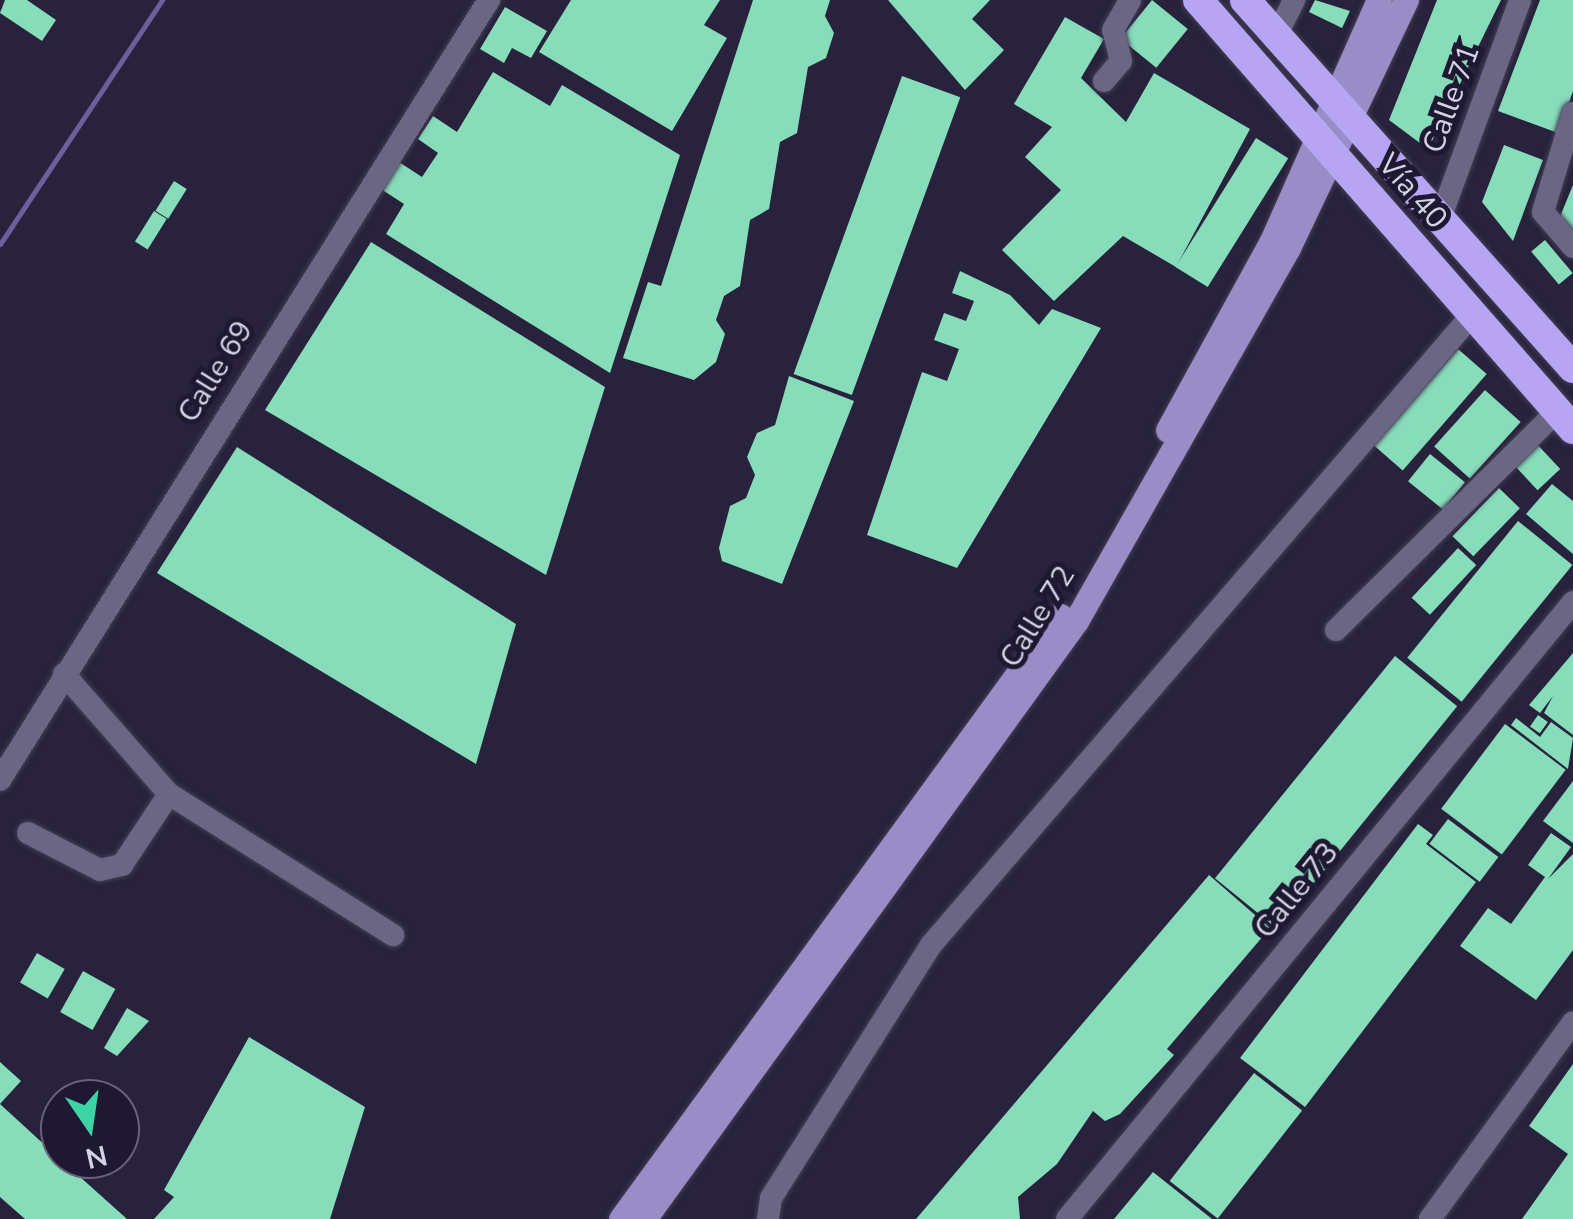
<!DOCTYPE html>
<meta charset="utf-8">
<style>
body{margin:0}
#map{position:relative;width:1573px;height:1219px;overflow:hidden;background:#28223c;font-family:"Nunito Sans",sans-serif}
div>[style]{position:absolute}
.stream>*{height:5px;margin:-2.5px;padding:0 2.5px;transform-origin:2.5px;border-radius:2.5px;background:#6d5e9c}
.building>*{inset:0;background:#87dcba;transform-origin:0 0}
.roads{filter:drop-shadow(0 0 2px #443e55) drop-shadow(0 0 2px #443e55)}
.minor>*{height:22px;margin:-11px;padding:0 11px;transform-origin:11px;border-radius:11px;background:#6c6685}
.major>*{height:25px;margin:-12.5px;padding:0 12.5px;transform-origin:12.5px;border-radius:12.5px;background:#998cc7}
.highway>*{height:30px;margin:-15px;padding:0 15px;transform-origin:15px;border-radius:15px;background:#b7a5f3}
span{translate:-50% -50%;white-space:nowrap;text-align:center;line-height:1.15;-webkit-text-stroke:10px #1f1832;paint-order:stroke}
.street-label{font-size:30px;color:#d5d2e4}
.north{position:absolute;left:40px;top:1079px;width:100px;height:100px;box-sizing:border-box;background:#1f1832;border:2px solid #686279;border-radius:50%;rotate:167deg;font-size:28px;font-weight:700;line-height:40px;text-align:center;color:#d5d2e4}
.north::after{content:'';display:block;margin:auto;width:35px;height:45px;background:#3cd4a4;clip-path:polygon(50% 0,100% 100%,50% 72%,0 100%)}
</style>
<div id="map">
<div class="stream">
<i style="left:0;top:244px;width:293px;rotate:-56.4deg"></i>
</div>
<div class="building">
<i style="clip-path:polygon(5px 0,27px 0,56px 20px,42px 41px,0 13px)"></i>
<i style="clip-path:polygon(571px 0,720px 0,704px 25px,727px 38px,672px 131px,539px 52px)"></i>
<i style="clip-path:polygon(753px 0,830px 0,825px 16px,834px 33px,826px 58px,808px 67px,797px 133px,780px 142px,769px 209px,750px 220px,740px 286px,724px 296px,716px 320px,725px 334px,716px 362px,694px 380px,623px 358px,648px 282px,661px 286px)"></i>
<i style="clip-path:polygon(888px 0,990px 0,972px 19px,1004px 50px,965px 90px)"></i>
<i style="left:1152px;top:0;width:46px;height:50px;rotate:39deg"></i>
<i style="clip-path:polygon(1315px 0,1350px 11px,1342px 28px,1309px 12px)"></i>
<i style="clip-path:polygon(1437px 0,1501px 0,1428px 149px,1389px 120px)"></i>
<i style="clip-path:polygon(1540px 0,1573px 0,1573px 91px,1558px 133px,1498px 111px)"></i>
<i style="clip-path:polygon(505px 7px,547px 31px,531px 58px,512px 48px,504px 63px,480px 49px)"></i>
<i style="clip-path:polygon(1065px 17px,1104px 39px,1081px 78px,1126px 122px,1154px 73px,1250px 129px,1176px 267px,1123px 236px,1054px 301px,1002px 250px,1061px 190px,1025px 157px,1052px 127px,1014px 104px)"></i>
<i style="clip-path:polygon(493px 72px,550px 106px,562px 85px,680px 155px,610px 373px,386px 234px,404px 204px,381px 189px,399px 162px,422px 177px,438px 153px,418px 139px,433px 116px,457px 132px)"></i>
<i style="left:902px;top:76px;width:62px;height:317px;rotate:20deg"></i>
<i style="left:1256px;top:138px;width:38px;height:152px;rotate:32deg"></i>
<i style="clip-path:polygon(1504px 145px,1543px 160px,1513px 241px,1482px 202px)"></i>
<i style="left:174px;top:181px;width:15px;height:35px;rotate:32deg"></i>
<i style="clip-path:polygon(1573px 185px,1573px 231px,1557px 224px)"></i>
<i style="left:154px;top:211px;width:15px;height:36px;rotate:32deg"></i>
<i style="left:1545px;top:240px;width:43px;height:18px;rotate:50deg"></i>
<i style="clip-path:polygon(371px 242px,605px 387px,546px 575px,265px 410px)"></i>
<i style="clip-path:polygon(960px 271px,1010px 295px,1039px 325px,1052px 309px,1101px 328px,957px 568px,867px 535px,922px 372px,947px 381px,959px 349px,934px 340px,944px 313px,966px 321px,974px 301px,952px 293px)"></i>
<i style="left:1458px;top:349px;width:38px;height:128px;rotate:41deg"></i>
<i style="clip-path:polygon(789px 376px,854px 401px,782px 584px,722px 561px,719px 548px,730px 506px,746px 498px,755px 475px,747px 457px,757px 433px,775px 425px)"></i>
<i style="left:1485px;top:390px;width:48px;height:76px;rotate:42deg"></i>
<i style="left:1535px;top:442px;width:37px;height:31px;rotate:47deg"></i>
<i style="clip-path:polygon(237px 447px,516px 624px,476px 764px,157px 573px)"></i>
<i style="left:1430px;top:454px;width:45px;height:35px;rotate:39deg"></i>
<i style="clip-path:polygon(1552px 484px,1573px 501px,1573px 554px,1526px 514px)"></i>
<i style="left:1499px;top:488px;width:29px;height:67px;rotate:44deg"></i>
<i style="left:1518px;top:521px;width:70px;height:176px;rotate:39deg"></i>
<i style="left:1458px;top:548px;width:25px;height:68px;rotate:43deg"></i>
<i style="clip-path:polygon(1573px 653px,1573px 735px,1544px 713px,1553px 696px,1540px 713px,1529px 705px)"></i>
<i style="left:1395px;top:656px;width:80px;height:286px;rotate:39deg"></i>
<i style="left:1538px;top:715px;width:12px;height:14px;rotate:35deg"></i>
<i style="clip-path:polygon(1516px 718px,1540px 737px,1551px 722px,1573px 738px,1568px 769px,1511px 725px)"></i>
<i style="left:1505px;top:724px;width:76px;height:106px;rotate:37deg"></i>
<i style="clip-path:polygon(1573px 781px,1573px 843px,1543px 821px)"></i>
<i style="left:1448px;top:819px;width:63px;height:31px;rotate:37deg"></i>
<i style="clip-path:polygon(1418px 824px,1433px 835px,1426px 844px,1476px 882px,1305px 1107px,1240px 1058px)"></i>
<i style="clip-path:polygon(1551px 833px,1571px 847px,1548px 879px,1573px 854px,1573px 950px,1536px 1000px,1460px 946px,1488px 908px,1511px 924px,1545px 877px,1528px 865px)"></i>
<i style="clip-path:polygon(1209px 875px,1270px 928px,1167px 1049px,1174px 1055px,1120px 1114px,1105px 1121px,1093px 1111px,1057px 1164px,1018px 1197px,1020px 1219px,916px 1219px)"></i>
<i style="left:37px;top:953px;width:32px;height:34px;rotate:30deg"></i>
<i style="left:83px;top:971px;width:37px;height:47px;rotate:29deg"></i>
<i style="clip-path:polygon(127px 1008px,149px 1021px,117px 1056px,104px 1048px)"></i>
<i style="clip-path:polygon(249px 1037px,365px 1107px,330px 1219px,154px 1219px,174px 1197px,164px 1190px)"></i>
<i style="clip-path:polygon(0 1062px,21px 1081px,0 1104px,60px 1159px,94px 1159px,79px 1176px,127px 1219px,25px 1219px,0 1197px)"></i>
<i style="clip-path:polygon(1573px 1064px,1573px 1219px,1522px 1219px,1568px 1154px,1529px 1126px)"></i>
<i style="left:1254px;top:1073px;width:61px;height:137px;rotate:38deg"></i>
<i style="clip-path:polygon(1153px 1172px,1212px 1219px,1114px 1219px)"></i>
</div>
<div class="roads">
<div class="minor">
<i style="left:1277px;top:34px;width:38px;rotate:-63deg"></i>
<i style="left:1104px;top:81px;width:26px;rotate:-50deg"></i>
<i style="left:1121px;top:61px;width:32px;rotate:-104deg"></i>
<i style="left:1113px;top:30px;width:34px;rotate:-60deg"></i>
<i style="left:1573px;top:113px;width:103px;rotate:106.9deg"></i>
<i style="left:1543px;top:212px;width:46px;rotate:49.4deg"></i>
<i style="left:1440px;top:219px;width:233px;rotate:-69.9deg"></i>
<i style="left:1336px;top:630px;width:311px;rotate:-44.7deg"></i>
<i style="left:64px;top:674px;width:159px;rotate:48.8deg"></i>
<i style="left:169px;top:794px;width:265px;rotate:32.2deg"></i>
<i style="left:0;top:780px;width:921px;rotate:-57.92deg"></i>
<i style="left:28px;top:833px;width:81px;rotate:27.2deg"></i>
<i style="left:100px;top:870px;width:23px;rotate:-13deg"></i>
<i style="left:122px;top:865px;width:85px;rotate:-56.5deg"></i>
<i style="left:768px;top:1219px;width:21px;rotate:-82deg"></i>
<i style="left:771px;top:1198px;width:299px;rotate:-57.7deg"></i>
<i style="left:931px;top:945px;width:830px;rotate:-49.35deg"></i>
<i style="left:1067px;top:1219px;width:798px;rotate:-50.64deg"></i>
<i style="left:1430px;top:1219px;width:243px;rotate:-54deg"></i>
</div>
<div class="major">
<i style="left:1168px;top:430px;width:216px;rotate:-61.2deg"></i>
<i style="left:1272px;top:241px;width:264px;rotate:-66.1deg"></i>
<i style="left:621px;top:1219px;width:746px;rotate:-53.94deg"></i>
<i style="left:644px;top:1219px;width:738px;rotate:-54.16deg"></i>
<i style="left:1076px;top:621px;width:429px;rotate:-60.4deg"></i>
<i style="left:1288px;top:248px;width:275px;rotate:-64.6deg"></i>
</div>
<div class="highway">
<i style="left:1198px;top:0;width:570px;rotate:48.84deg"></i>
<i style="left:1245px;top:0;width:493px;rotate:48.3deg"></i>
</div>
</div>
<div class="street-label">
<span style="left:1452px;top:99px;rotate:-70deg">Calle 71</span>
<span style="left:1412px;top:192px;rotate:49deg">Vía 40</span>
<span style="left:216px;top:372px;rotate:-58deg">Calle 69</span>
<span style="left:1038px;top:617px;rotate:-58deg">Calle 72</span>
<span style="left:1297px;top:891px;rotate:-51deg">Calle 73</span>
</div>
<div class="north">N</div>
</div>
